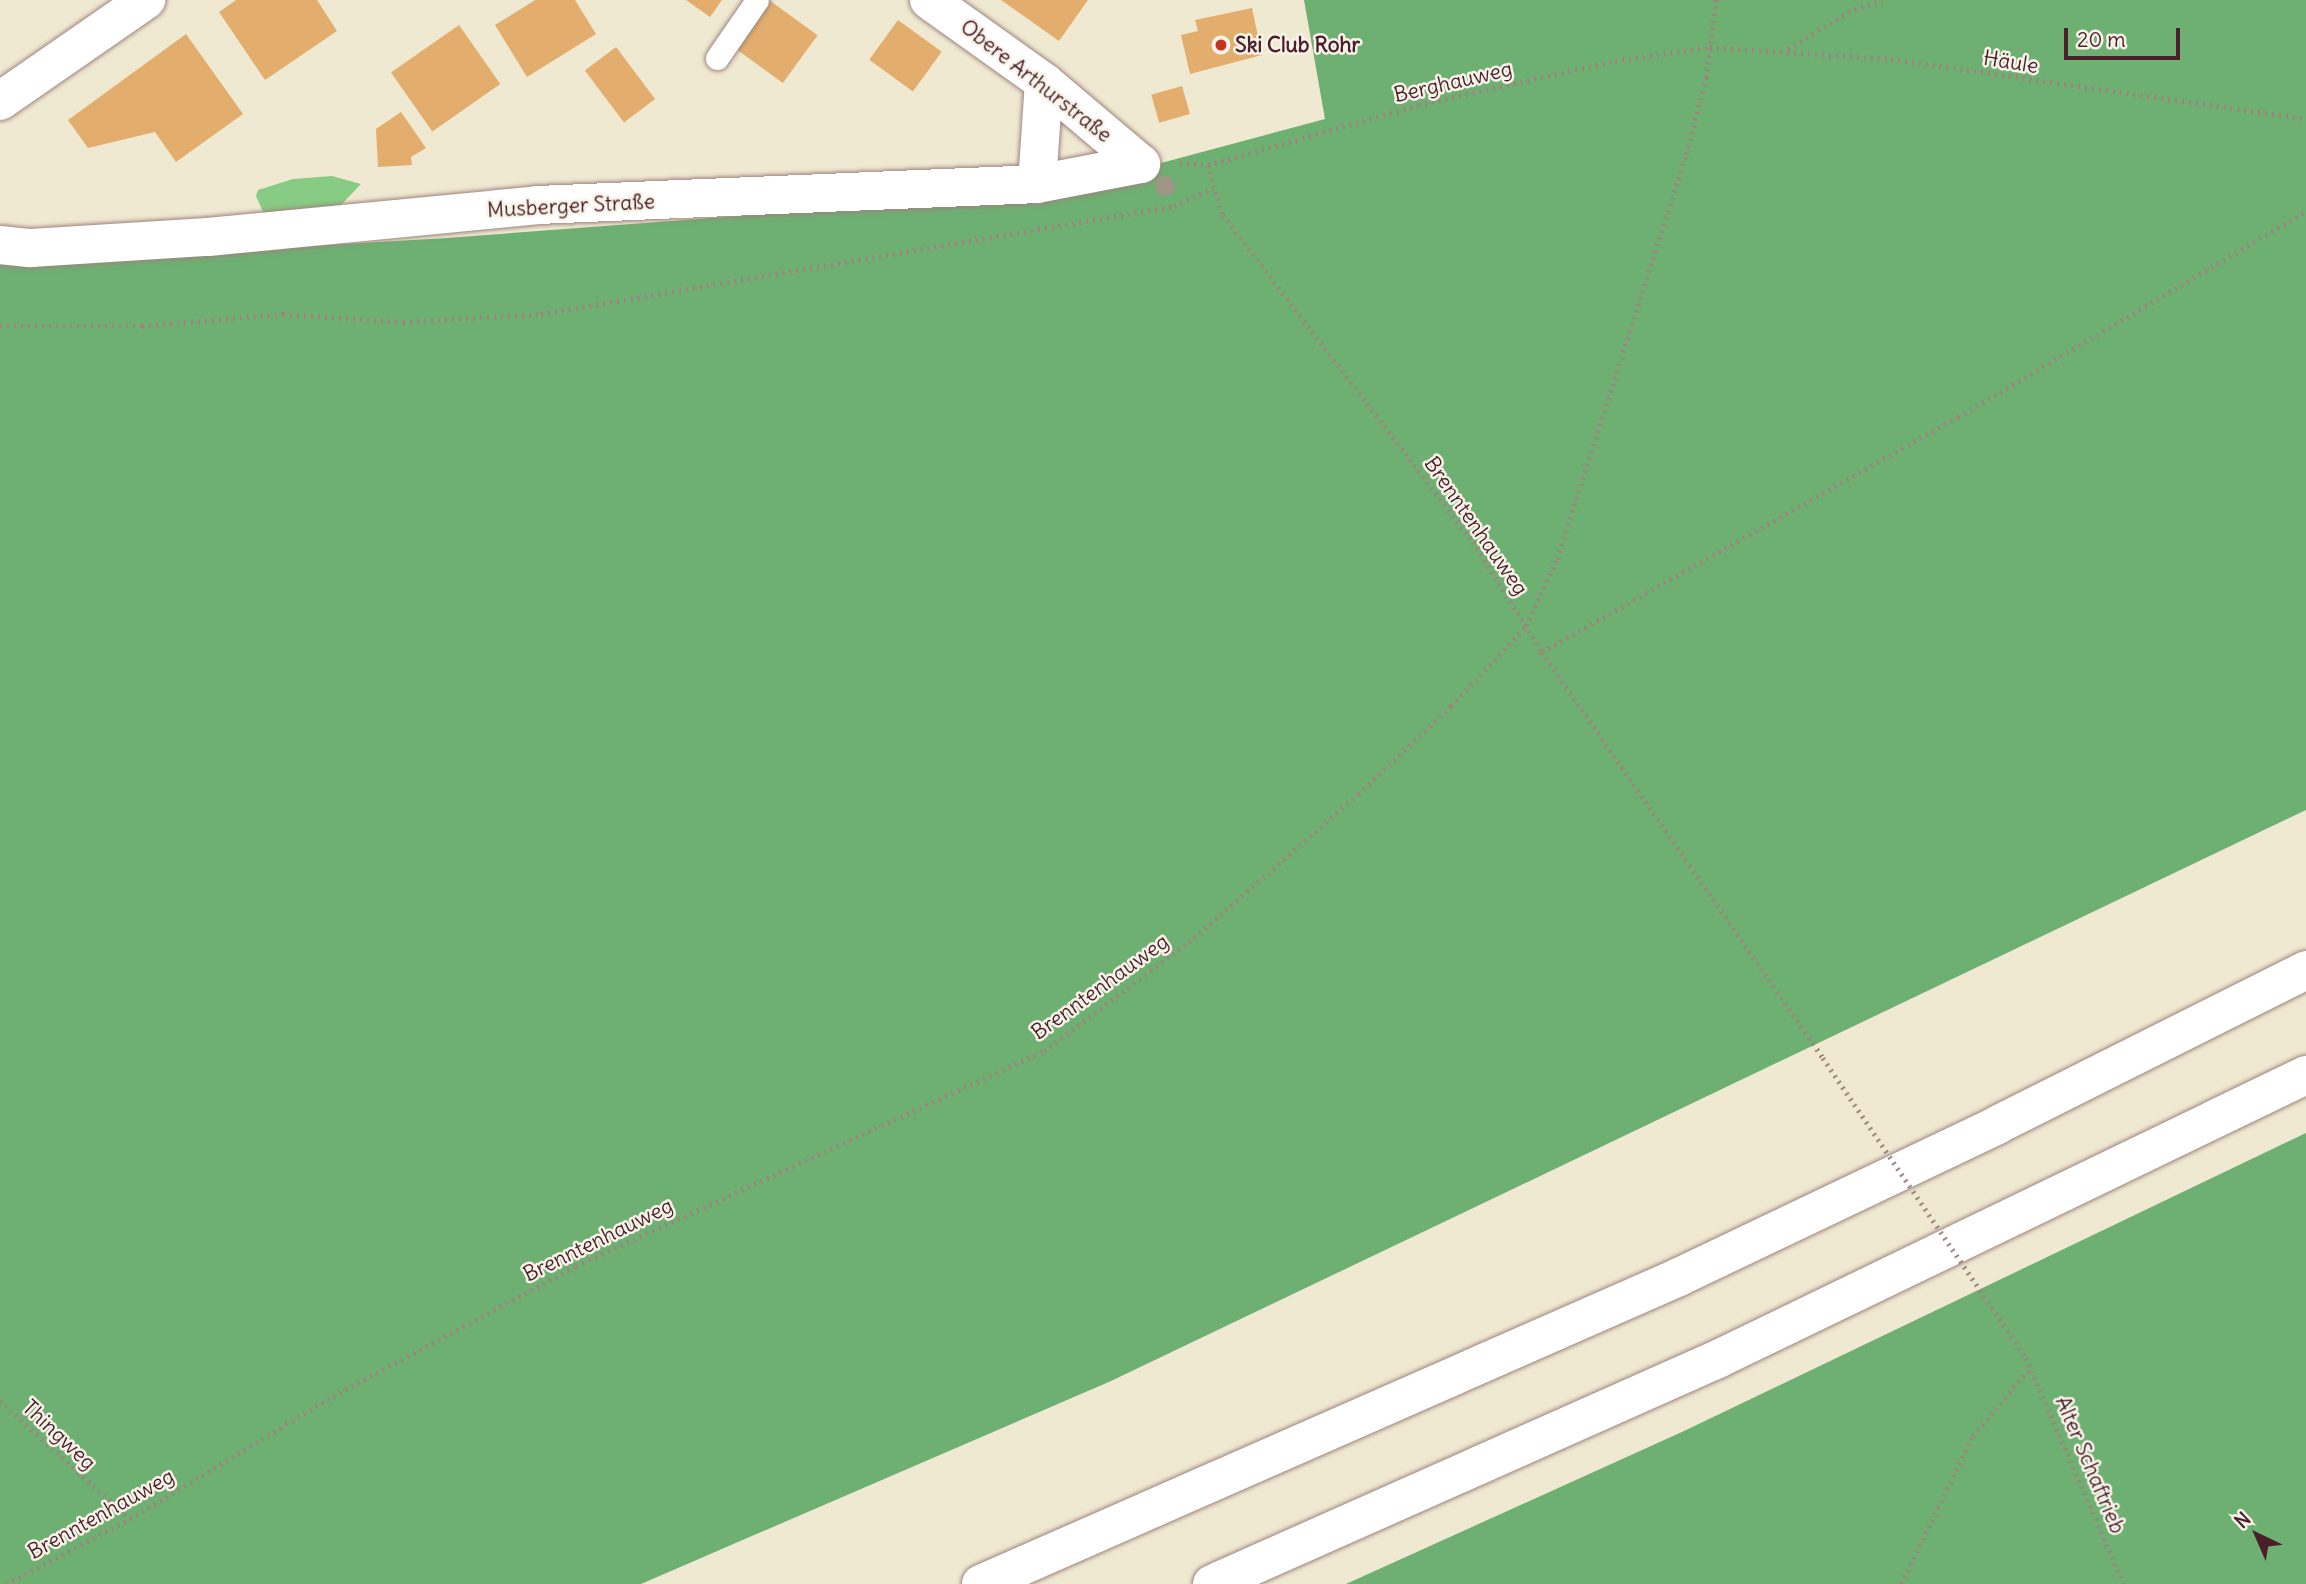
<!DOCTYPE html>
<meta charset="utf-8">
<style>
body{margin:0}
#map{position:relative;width:2306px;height:1584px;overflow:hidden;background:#f0e9d2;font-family:Delius,sans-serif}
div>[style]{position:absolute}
.green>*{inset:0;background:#88cb84}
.forest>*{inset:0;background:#6eaf72}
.building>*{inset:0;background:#e3ae6d;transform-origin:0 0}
.path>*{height:4.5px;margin-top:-2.25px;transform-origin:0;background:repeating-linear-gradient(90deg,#9d847e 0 2px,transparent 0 7px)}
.roads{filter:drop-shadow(0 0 2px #9d847e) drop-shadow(0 0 2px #9d847e)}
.lane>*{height:23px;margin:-11.5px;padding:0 11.5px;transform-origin:11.5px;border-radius:11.5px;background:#fff}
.street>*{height:38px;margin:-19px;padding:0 19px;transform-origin:19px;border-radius:19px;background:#fff}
.highway>*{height:38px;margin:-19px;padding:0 19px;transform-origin:19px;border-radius:19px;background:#fff}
.path-bridge>*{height:4.5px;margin-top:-2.25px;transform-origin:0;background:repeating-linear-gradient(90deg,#9d847e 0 2px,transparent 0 7px)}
.trees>*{width:20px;height:20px;margin:-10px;border-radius:50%;background:#9f9685}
.dots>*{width:19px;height:19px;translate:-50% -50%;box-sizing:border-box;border:4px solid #f7f3e8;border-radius:50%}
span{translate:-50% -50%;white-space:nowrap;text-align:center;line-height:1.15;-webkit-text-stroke:5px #f7f3e8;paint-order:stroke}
.poi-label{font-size:21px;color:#4a1f2b;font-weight:700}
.left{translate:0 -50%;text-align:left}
.street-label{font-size:21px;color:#4a1f2b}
.north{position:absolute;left:2222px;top:1500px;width:70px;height:70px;-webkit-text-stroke:5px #f7f3e8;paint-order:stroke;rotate:316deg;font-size:19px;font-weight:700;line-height:28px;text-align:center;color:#4a1f2b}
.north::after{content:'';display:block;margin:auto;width:24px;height:32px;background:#4a1f2b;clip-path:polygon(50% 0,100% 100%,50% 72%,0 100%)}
.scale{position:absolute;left:2064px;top:28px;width:116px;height:32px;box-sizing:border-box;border:4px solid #4a1f2b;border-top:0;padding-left:9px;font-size:21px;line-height:24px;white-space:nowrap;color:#4a1f2b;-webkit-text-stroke:5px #f7f3e8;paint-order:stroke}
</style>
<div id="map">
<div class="green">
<i style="clip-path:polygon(332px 176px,361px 184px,340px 206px,264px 214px,256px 196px,258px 190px,293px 179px)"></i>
</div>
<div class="forest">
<i style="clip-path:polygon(1304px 0,2306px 0,2306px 810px,1111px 1381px,641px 1584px,0 1584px,0 264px,447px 238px,1053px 192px,1325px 119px)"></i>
<i style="clip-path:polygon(2306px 1133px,2306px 1584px,1346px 1584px,1684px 1431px)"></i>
</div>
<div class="building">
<i style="clip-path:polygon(236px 0,317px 0,337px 31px,265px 80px,219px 12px)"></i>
<i style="clip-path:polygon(535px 0,575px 0,596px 34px,527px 77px,495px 25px)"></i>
<i style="clip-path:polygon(686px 0,722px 0,710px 17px)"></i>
<i style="left:769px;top:0;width:60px;height:59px;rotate:36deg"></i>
<i style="clip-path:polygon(1001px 0,1088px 0,1059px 41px)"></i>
<i style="clip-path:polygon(1252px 8px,1262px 55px,1190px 74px,1181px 35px,1198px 31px,1195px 20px)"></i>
<i style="left:898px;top:20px;width:54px;height:49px;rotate:36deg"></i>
<i style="left:459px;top:25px;width:72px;height:83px;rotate:55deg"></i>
<i style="clip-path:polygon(186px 34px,243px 114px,176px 162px,155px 132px,88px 148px,68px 120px)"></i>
<i style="left:616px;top:47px;width:65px;height:39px;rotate:53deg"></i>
<i style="left:1182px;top:86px;width:29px;height:32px;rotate:74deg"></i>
<i style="clip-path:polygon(401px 112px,426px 148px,411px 157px,412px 165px,378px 167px,376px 129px)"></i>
</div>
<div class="path">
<i style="left:1788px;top:49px;width:70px;rotate:-31.7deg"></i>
<i style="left:1848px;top:12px;width:36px;rotate:-19deg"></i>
<i style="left:1180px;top:163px;width:28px;rotate:4deg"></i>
<i style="left:1208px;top:165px;width:218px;rotate:-15.9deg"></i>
<i style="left:1418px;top:105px;width:202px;rotate:-12.6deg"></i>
<i style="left:1615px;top:61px;width:96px;rotate:-8.4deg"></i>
<i style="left:1710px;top:47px;width:181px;rotate:3.8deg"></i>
<i style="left:1891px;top:59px;width:419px;rotate:8.2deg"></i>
<i style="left:1208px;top:165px;width:52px;rotate:73.3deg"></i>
<i style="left:1223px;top:215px;width:412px;rotate:52.6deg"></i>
<i style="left:1473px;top:542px;width:130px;rotate:57.9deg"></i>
<i style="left:1542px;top:652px;width:494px;rotate:55.3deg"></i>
<i style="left:0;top:326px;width:142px"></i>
<i style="left:142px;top:326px;width:142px;rotate:-4.9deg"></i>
<i style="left:283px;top:314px;width:120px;rotate:3.8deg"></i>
<i style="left:403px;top:322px;width:138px;rotate:-3.3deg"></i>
<i style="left:541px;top:314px;width:642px;rotate:-9.68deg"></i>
<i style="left:1174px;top:206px;width:43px;rotate:-24.8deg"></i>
<i style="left:1542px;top:652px;width:478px;rotate:-29.5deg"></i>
<i style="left:1958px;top:417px;width:404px;rotate:-30.6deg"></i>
<i style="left:2026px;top:1358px;width:246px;rotate:66.6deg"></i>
<i style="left:0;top:1401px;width:176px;rotate:42.2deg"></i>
<i style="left:6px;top:1584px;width:140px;rotate:-27.7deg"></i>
<i style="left:130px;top:1519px;width:237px;rotate:-31.2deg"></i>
<i style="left:333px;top:1396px;width:276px;rotate:-28.1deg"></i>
<i style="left:576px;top:1266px;width:515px;rotate:-24.67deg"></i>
<i style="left:1044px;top:1051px;width:188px;rotate:-37deg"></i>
<i style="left:1194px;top:938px;width:218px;rotate:-41.3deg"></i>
<i style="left:1358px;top:794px;width:128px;rotate:-43.4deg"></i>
<i style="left:1451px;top:706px;width:110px;rotate:-46.8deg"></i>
<i style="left:1526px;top:626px;width:74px;rotate:-65.2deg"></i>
<i style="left:1557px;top:559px;width:425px;rotate:-72.3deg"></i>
<i style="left:1686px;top:154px;width:79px;rotate:-75.3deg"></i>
<i style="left:1706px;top:78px;width:79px;rotate:-82.7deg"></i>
<i style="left:1901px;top:1584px;width:165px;rotate:-64.1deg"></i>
<i style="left:1973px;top:1436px;width:90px;rotate:-50deg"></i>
</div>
<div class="roads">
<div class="lane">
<i style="left:717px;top:58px;width:70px;rotate:-55.4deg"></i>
</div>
<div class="street">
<i style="left:929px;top:0;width:141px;rotate:35.5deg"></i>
<i style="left:1044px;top:82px;width:127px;rotate:40.2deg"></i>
<i style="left:0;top:101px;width:178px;rotate:-34.7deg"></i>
<i style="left:1037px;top:184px;width:102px;rotate:-86.1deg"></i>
<i style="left:0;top:245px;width:31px;rotate:6deg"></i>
<i style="left:31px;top:248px;width:177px;rotate:-3.6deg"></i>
<i style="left:208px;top:237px;width:332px;rotate:-5.5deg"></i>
<i style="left:538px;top:205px;width:499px;rotate:-2.4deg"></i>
<i style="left:1037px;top:184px;width:106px;rotate:-10.9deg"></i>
</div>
<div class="highway">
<i style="left:981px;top:1584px;width:763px;rotate:-23.74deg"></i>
<i style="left:1679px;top:1277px;width:352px;rotate:-25.5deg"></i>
<i style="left:1997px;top:1125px;width:346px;rotate:-26.6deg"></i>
<i style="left:1212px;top:1584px;width:556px;rotate:-23.98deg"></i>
<i style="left:1720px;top:1358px;width:651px;rotate:-25.78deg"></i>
</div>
</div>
<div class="path-bridge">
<i style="left:1823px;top:1058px;width:362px;rotate:55.9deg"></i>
</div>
<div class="trees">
<i style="left:1165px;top:186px"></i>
</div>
<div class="dots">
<i style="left:1221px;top:45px;background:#c8321e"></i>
</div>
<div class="poi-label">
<span class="left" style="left:1235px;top:45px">Ski Club Rohr</span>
</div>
<div class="street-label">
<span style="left:2011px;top:62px;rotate:9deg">Häule</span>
<span style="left:1036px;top:81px;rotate:38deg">Obere Arthurstraße</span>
<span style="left:1453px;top:82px;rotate:-13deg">Berghauweg</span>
<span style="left:571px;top:206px;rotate:-3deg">Musberger Straße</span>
<span style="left:1476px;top:526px;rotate:55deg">Brenntenhauweg</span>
<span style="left:1100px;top:987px;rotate:-36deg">Brenntenhauweg</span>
<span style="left:598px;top:1240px;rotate:-26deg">Brenntenhauweg</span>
<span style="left:59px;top:1435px;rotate:43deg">Thingweg</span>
<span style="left:2090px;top:1465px;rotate:67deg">Alter Schaftrieb</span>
<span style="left:101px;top:1514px;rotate:-29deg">Brenntenhauweg</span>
</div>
<div class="north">N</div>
<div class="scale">20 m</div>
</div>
